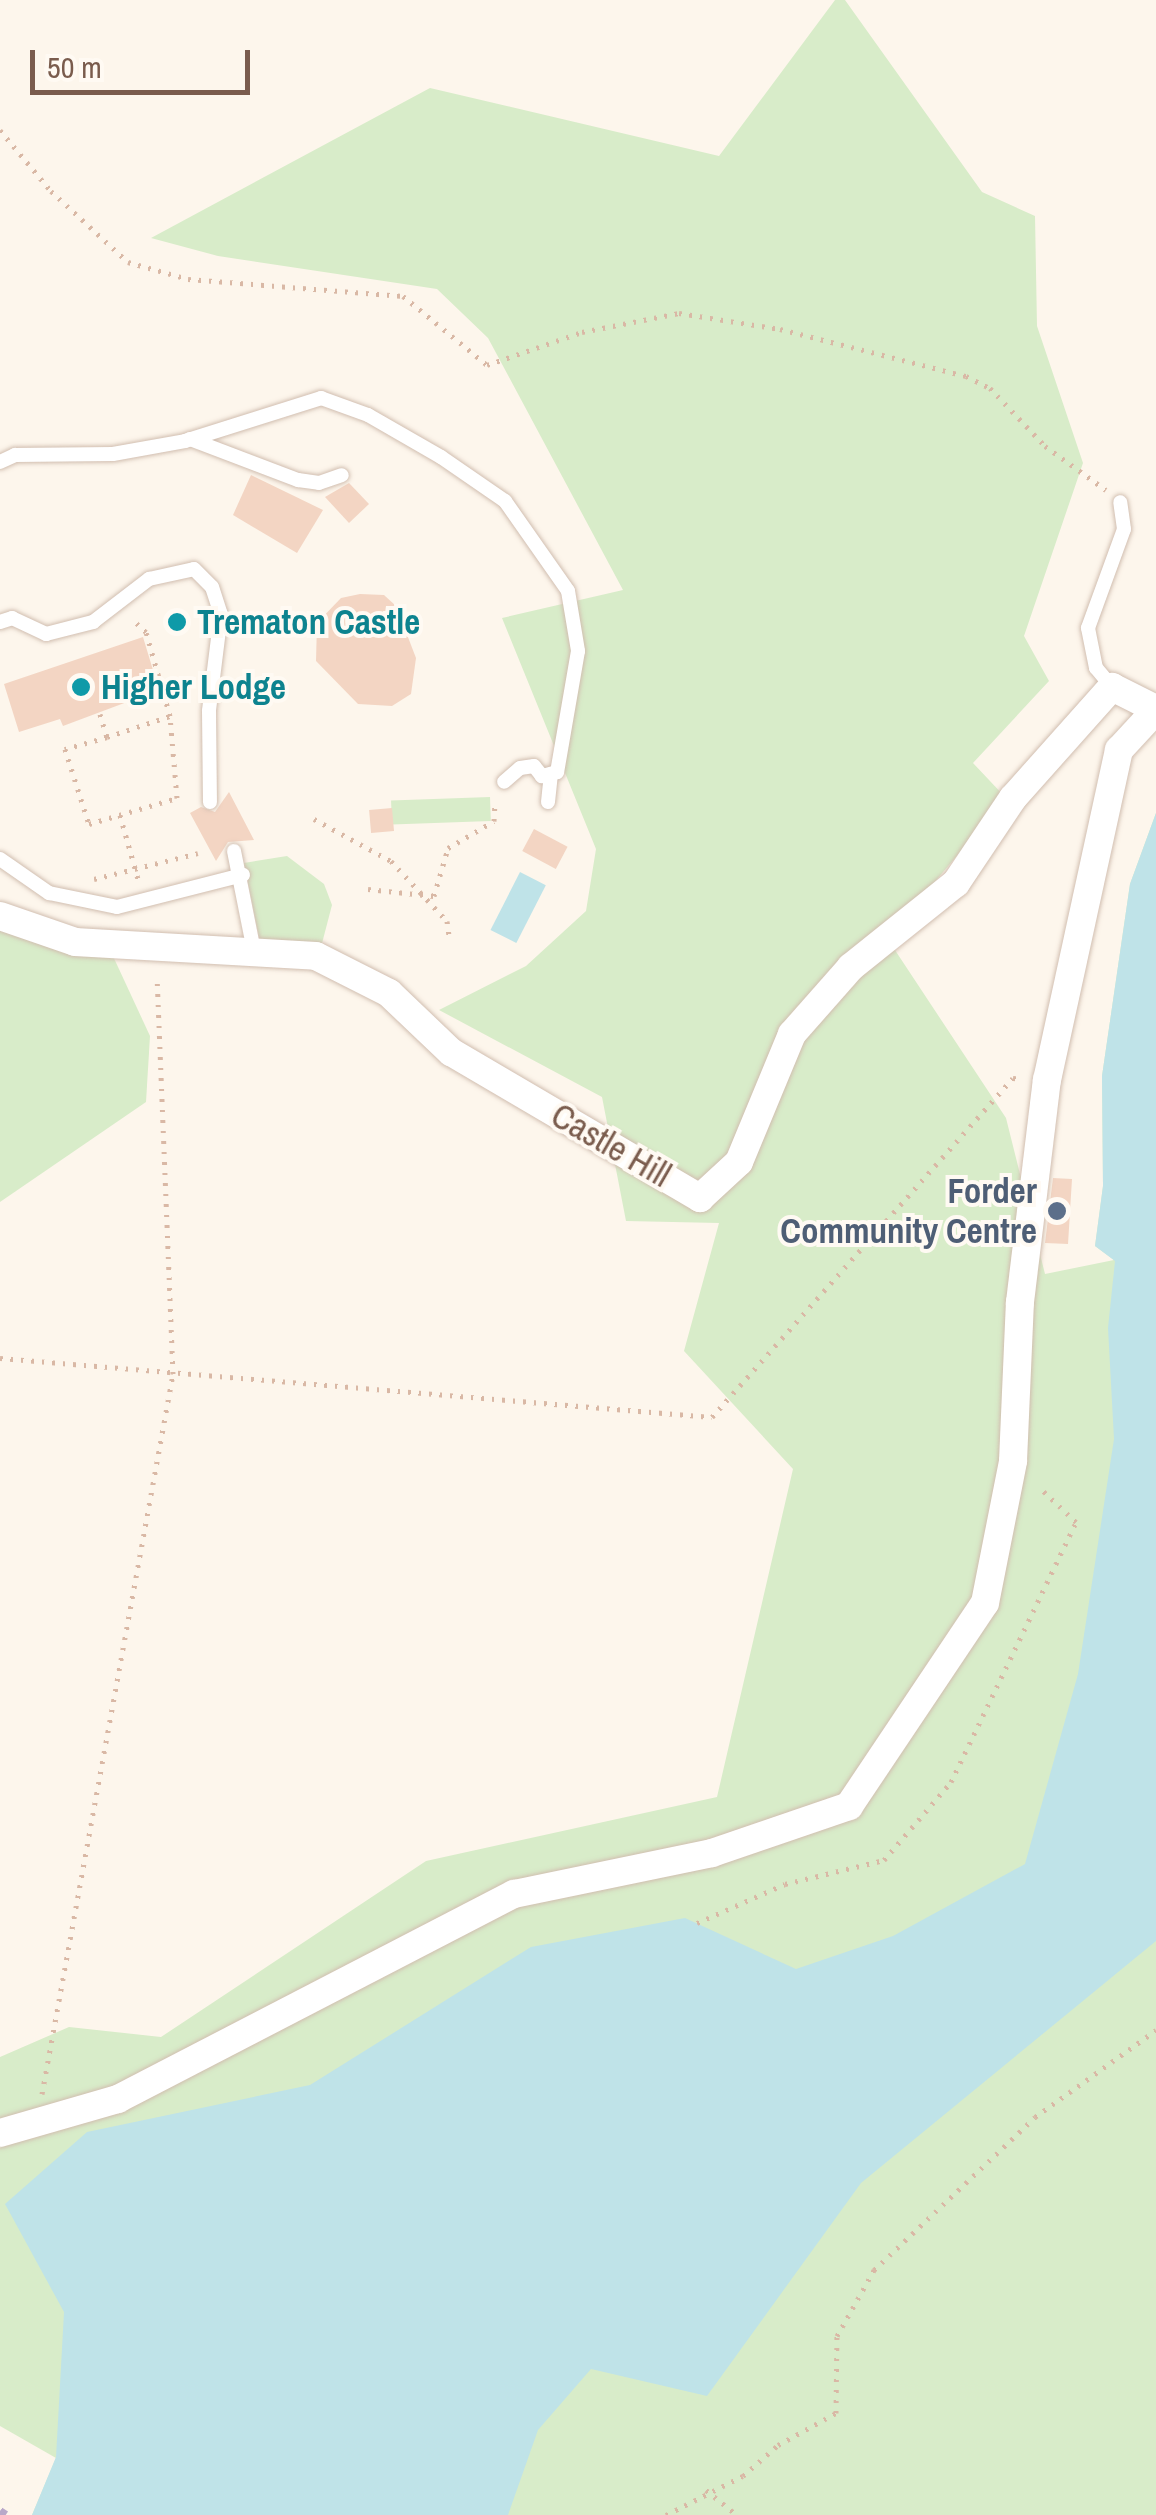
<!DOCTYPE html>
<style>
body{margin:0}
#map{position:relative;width:1156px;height:2515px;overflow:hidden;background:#fdf6ec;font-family:"Archivo Narrow",sans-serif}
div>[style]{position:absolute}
.green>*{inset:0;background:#d8ecc9;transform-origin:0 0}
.water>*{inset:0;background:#bfe3e8;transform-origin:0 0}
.building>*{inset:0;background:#f3d5c3;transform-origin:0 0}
.path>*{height:5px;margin-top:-2.5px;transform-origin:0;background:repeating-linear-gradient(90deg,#d9b8a5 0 2.5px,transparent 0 10.5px)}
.roads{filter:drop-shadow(0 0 2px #d1beb0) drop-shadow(0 0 2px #d1beb0)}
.service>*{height:14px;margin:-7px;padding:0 7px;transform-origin:7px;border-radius:7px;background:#fff}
.minor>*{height:28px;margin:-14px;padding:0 14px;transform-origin:14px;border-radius:14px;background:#fff}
.rail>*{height:8px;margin-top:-4px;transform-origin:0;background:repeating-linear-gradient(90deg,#b9a8c9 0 15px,transparent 0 25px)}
.dots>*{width:28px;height:28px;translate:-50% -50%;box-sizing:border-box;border:5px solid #fffaf3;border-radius:50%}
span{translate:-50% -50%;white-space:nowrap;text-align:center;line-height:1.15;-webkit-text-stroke:8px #fffaf3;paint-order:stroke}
.culture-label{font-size:35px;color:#0d838f;font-weight:700}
.left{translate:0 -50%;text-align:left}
.street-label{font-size:35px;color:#7a5c4d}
.service-label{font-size:35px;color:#4e5e75;font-weight:700}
.right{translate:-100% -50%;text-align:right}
.scale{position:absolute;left:30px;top:50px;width:220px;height:45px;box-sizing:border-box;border:5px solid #7a5c4d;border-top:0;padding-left:12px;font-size:30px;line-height:35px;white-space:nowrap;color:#7a5c4d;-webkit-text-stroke:8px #fffaf3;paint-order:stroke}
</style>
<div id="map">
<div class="green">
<i style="clip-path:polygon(835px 0,845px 0,982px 192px,1035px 216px,1037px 326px,1083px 463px,1024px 636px,1049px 681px,973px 763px,1006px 798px,887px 938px,1006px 1118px,1045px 1274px,1114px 1260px,1095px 1246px,1103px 1186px,1102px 1076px,1130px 884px,1156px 813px,1156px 2515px,32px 2515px,56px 2458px,0 2426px,0 2057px,69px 2027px,161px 2037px,426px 1861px,717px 1797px,793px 1469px,684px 1351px,719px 1223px,626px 1221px,602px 1097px,439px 1010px,526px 966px,586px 911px,596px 849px,502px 618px,623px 590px,488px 338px,437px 289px,218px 256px,151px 238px,430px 88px,719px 156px)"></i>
<i style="left:490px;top:797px;width:24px;height:99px;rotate:88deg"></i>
<i style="clip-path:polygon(287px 856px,324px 884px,332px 905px,320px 951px,261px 947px,244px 863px)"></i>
<i style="clip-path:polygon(0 919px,112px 954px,150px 1036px,146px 1102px,0 1202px)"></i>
</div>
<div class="water">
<i style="clip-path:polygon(1156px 813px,1156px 1941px,861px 2183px,707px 2396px,591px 2369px,538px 2430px,508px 2515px,32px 2515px,56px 2457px,64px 2312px,5px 2204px,87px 2132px,310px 2085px,531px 1947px,685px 1918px,796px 1969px,893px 1936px,1025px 1864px,1078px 1674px,1114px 1439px,1108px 1328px,1115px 1261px,1095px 1246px,1103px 1186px,1102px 1076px,1130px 884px)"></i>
<i style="left:520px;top:872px;width:29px;height:65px;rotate:27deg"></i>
</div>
<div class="building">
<i style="clip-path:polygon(251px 475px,323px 510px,297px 553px,233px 515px)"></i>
<i style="clip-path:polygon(349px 483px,369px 504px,349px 523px,325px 497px)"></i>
<i style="clip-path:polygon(360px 594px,384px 595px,396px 606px,416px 658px,411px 694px,392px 706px,358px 704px,316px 661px,317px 623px,341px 598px)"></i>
<i style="clip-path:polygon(143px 637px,159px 690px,63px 726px,60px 719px,19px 732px,4px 684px)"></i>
<i style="clip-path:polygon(229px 792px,254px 840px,228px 842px,216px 861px,190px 813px,201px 807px,215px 812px)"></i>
<i style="left:392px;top:808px;width:23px;height:23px;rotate:85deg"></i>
<i style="left:534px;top:829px;width:38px;height:25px;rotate:28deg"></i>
<i style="clip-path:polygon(1053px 1178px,1072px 1179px,1068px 1244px,1045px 1243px)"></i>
</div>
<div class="path">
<i style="left:0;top:130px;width:80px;rotate:50.1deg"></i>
<i style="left:51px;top:191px;width:105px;rotate:42.7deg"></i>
<i style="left:128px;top:262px;width:62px;rotate:15.8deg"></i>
<i style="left:188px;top:279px;width:216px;rotate:4.5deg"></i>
<i style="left:403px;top:296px;width:109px;rotate:39.4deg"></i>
<i style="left:487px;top:365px;width:101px;rotate:-19.2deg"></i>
<i style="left:582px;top:332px;width:99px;rotate:-11.1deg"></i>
<i style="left:679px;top:313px;width:102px;rotate:9deg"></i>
<i style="left:780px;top:329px;width:192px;rotate:14.2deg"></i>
<i style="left:966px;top:376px;width:27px;rotate:27deg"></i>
<i style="left:990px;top:388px;width:80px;rotate:46.5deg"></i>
<i style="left:1045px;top:446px;width:75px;rotate:35.8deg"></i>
<i style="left:100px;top:714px;width:24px;rotate:73deg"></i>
<i style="left:107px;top:737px;width:66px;rotate:-18.4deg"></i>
<i style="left:170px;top:716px;width:87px;rotate:-105.9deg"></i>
<i style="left:146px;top:632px;width:19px;rotate:-137deg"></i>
<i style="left:107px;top:737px;width:44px;rotate:164.1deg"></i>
<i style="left:65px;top:749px;width:79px;rotate:72.3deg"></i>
<i style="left:89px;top:824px;width:92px;rotate:-16.5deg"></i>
<i style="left:177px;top:798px;width:82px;rotate:-94.9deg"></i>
<i style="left:120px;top:815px;width:66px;rotate:74.3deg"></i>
<i style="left:314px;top:819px;width:88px;rotate:28.6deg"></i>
<i style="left:391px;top:861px;width:82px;rotate:47deg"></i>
<i style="left:447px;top:921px;width:14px;rotate:82deg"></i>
<i style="left:94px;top:879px;width:107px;rotate:-14deg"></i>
<i style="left:368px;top:889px;width:66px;rotate:6.1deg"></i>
<i style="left:434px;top:896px;width:50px;rotate:-73.7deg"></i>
<i style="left:448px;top:848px;width:53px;rotate:-30.4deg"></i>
<i style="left:494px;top:821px;width:19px;rotate:-87deg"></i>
<i style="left:0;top:1358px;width:714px;rotate:4.74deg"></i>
<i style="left:712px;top:1417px;width:453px;rotate:-48.4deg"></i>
<i style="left:1013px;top:1078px;width:9px;rotate:6deg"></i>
<i style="left:697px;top:1923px;width:96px;rotate:-23.9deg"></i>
<i style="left:785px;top:1884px;width:102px;rotate:-13.6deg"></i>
<i style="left:884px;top:1860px;width:103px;rotate:-49.3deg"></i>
<i style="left:951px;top:1782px;width:288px;rotate:-64.3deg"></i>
<i style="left:1076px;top:1522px;width:52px;rotate:-136.5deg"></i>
<i style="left:42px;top:2094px;width:732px;rotate:-79.69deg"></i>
<i style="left:173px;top:1374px;width:393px;rotate:-92.3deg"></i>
<i style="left:706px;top:2490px;width:40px;rotate:39deg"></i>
<i style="left:666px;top:2515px;width:86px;rotate:-26.9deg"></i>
<i style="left:743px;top:2476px;width:47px;rotate:-41.5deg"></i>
<i style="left:778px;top:2445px;width:66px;rotate:-28.9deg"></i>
<i style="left:836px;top:2413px;width:77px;rotate:-89.3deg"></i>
<i style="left:837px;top:2336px;width:76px;rotate:-60.7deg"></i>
<i style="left:874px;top:2270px;width:222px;rotate:-43.5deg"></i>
<i style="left:1035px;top:2117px;width:149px;rotate:-35.7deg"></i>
</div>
<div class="roads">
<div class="service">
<i style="left:190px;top:439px;width:116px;rotate:20.8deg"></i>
<i style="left:298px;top:480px;width:21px;rotate:8deg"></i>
<i style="left:319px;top:483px;width:24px;rotate:-19deg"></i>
<i style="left:0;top:462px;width:17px;rotate:-25deg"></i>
<i style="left:15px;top:455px;width:98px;rotate:-0.6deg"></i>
<i style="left:113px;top:454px;width:73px;rotate:-10.2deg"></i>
<i style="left:185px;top:441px;width:143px;rotate:-17.5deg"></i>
<i style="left:321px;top:398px;width:50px;rotate:19.9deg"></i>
<i style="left:368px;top:415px;width:84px;rotate:29.9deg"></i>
<i style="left:441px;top:457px;width:78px;rotate:34.5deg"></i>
<i style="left:505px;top:501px;width:110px;rotate:55deg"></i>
<i style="left:568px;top:591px;width:61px;rotate:80.5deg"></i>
<i style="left:578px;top:651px;width:123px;rotate:99.8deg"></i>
<i style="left:557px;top:772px;width:16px;rotate:165deg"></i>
<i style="left:542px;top:776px;width:13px;rotate:-129deg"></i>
<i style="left:534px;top:766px;width:14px;rotate:172deg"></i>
<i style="left:520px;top:768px;width:21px;rotate:139deg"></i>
<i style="left:0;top:622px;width:13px;rotate:-18deg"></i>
<i style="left:12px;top:618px;width:38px;rotate:25deg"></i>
<i style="left:46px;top:634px;width:49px;rotate:-14.3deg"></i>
<i style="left:93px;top:622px;width:71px;rotate:-37.5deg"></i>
<i style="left:149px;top:579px;width:46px;rotate:-12.5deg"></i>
<i style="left:194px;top:569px;width:25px;rotate:45deg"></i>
<i style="left:212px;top:587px;width:28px;rotate:72deg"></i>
<i style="left:221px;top:614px;width:98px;rotate:97.1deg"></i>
<i style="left:209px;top:711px;width:91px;rotate:89.4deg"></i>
<i style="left:1112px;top:687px;width:25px;rotate:-130deg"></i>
<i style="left:1096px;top:668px;width:41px;rotate:-101.3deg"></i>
<i style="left:1088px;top:628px;width:105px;rotate:-70deg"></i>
<i style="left:1124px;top:529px;width:27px;rotate:-98deg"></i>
<i style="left:548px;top:802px;width:28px;rotate:-84deg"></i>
<i style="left:234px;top:851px;width:102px;rotate:78.7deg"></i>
<i style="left:0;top:859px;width:60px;rotate:34.8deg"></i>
<i style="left:49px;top:893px;width:69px;rotate:11.6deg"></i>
<i style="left:117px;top:907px;width:130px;rotate:-14.3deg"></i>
</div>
<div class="minor">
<i style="left:0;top:916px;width:79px;rotate:19.1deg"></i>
<i style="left:75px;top:942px;width:241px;rotate:3.3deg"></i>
<i style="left:316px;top:956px;width:82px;rotate:26.9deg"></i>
<i style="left:389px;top:993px;width:86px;rotate:43.6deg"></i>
<i style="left:451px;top:1052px;width:289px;rotate:30.4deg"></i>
<i style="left:700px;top:1198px;width:53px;rotate:-42.7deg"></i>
<i style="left:739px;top:1162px;width:139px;rotate:-67.5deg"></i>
<i style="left:792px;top:1034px;width:89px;rotate:-48.6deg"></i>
<i style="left:851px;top:967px;width:134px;rotate:-38.7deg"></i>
<i style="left:956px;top:883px;width:102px;rotate:-56.2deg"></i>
<i style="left:1013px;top:798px;width:149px;rotate:-48.3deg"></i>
<i style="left:1112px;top:687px;width:49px;rotate:26.6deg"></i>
<i style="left:0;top:2133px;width:123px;rotate:-16.1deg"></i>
<i style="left:118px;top:2099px;width:446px;rotate:-27.4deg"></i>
<i style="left:514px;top:1894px;width:202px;rotate:-11.7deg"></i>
<i style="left:712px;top:1853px;width:145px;rotate:-18.9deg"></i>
<i style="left:849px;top:1806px;width:244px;rotate:-56.2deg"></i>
<i style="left:985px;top:1603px;width:145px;rotate:-78.8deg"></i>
<i style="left:1013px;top:1461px;width:159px;rotate:-87.5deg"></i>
<i style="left:1020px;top:1302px;width:224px;rotate:-83.1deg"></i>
<i style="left:1047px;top:1080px;width:338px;rotate:-77.7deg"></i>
<i style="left:1119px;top:750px;width:54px;rotate:-47.2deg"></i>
</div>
</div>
<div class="rail">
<i style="left:0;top:2511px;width:7px;rotate:34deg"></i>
</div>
<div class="dots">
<i style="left:177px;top:622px;background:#0f9aa8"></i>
<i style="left:81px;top:687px;background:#0f9aa8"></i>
<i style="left:1057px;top:1211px;background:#5c6f8a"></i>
</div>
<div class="culture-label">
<span class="left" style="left:197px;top:622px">Trematon Castle</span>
<span class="left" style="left:101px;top:687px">Higher Lodge</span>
</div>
<div class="street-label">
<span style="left:611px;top:1145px;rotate:30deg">Castle Hill</span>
</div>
<div class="service-label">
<span class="right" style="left:1037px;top:1211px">Forder<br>Community Centre</span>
</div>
<div class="scale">50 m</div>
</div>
